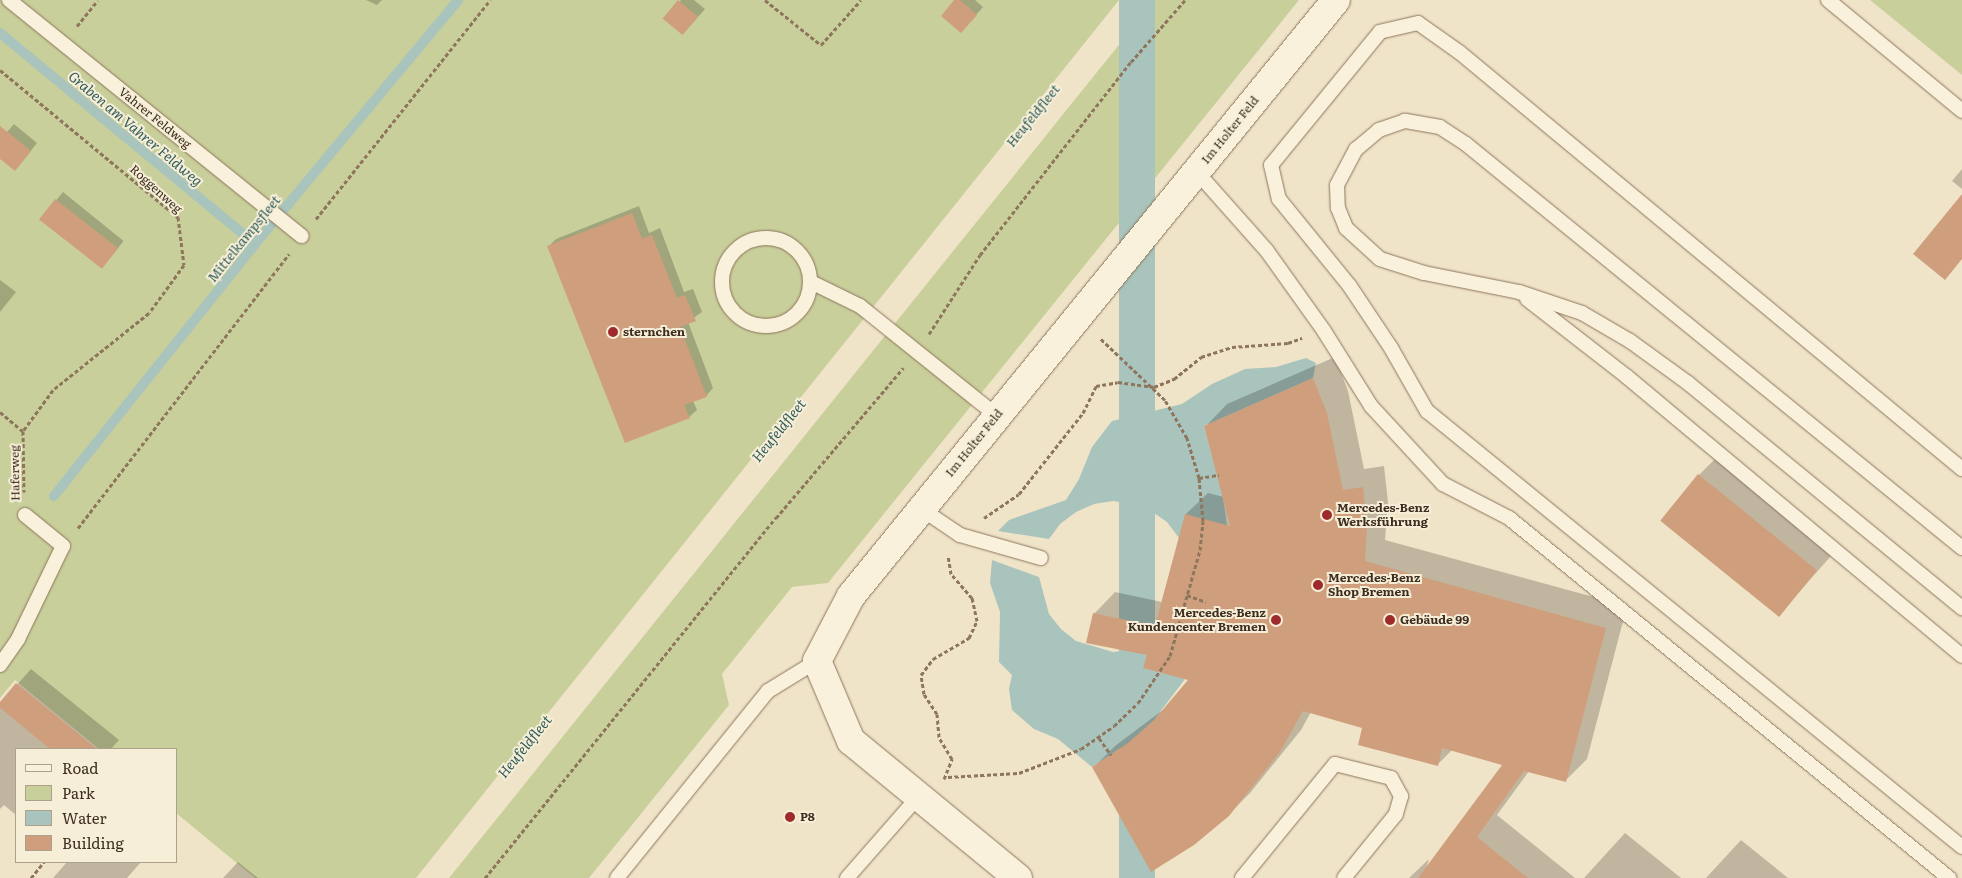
<!DOCTYPE html>
<meta charset="utf-8">
<style>
body{margin:0}
#map{position:relative;width:1962px;height:878px;overflow:hidden;background:#f0e4c8;font-family:Literata,serif}
div>[style]{position:absolute}
.green>*{inset:0;background:#c9cf9b}
.water>*{inset:0;background:#a9c4bc;transform-origin:0 0}
.shadow>*{inset:0;background:#0003;transform-origin:0 0}
.stream>*{height:10px;margin:-5px;padding:0 5px;transform-origin:5px;border-radius:5px;background:#a9c4bc}
.building>*{inset:0;background:#cf9f7d;transform-origin:0 0}
.path>*{height:3px;margin-top:-1.5px;transform-origin:0;background:repeating-linear-gradient(90deg,#8d765c 0 4px,transparent 0 6.5px)}
.roads{filter:drop-shadow(0 0 1px #8d765c) drop-shadow(0 0 1px #8d765c)}
.service>*{height:14px;margin:-7px;padding:0 7px;transform-origin:7px;border-radius:7px;background:#faf1dc}
.service>.ring{margin:-7px;padding:0;box-sizing:content-box;background:none;border:14px solid #faf1dc;border-radius:50%}
.minor>*{height:28px;margin:-14px;padding:0 14px;transform-origin:14px;border-radius:14px;background:#faf1dc}
.dots>*{width:14px;height:14px;translate:-50% -50%;box-sizing:border-box;border:2px solid #f7eed8;border-radius:50%}
span{translate:-50% -50%;white-space:nowrap;text-align:center;line-height:1.15;-webkit-text-stroke:4px #f7eed8;paint-order:stroke}
.street-label{font-size:12px;color:#3d2e20}
.poi-label{font-size:12px;color:#3d2e20;font-weight:700}
.left{translate:0 -50%;text-align:left}
.right{translate:-100% -50%;text-align:right}
.water-label{font-size:14px;color:#2f5d5a;font-style:italic}
.legend{position:absolute;left:15px;top:748px;width:162px;height:115px;box-sizing:border-box;background:#f7eed8;border:1px solid #ada18e;margin:0;padding:6px 9px;list-style:none;font-size:15px;color:#3d2e20}
.legend li{display:flex;align-items:center;gap:10px;height:25px}
.legend b{width:25px;border:1px solid #ada18e}
</style>
<div id="map">
<div class="green">
<i style="clip-path:polygon(0 0,1119px 0,416px 878px,255px 878px,176px 813px,176px 749px,99px 749px,15px 680px,0 698px)"></i>
<i style="clip-path:polygon(1155px 0,1299px 0,828px 583px,792px 587px,722px 674px,729px 705px,589px 878px,449px 878px)"></i>
<i style="clip-path:polygon(1870px 0,1962px 0,1962px 75px)"></i>
</div>
<div class="water">
<i style="left:1119px;top:0;width:36px;height:1125px"></i>
<i style="clip-path:polygon(1306px 358px,1316px 363px,1313px 378px,1204px 426px,1223px 497px,1227px 525px,1179px 538px,1167px 522px,1151px 511px,1132px 504px,1113px 501px,1094px 504px,1076px 512px,1060px 524px,1049px 539px,998px 531px,1009px 520px,1066px 500px,1079px 479px,1092px 447px,1112px 421px,1182px 404px,1212px 384px,1245px 369px,1276px 367px)"></i>
<i style="clip-path:polygon(992px 560px,1039px 577px,1049px 614px,1061px 629px,1076px 641px,1113px 652px,1132px 650px,1150px 643px,1185px 679px,1154px 720px,1128px 743px,1092px 767px,1058px 739px,1034px 729px,1012px 710px,1009px 689px,1012px 675px,999px 662px,1000px 612px,990px 583px)"></i>
</div>
<div class="shadow">
<i style="clip-path:polygon(366px 0,382px 0,377px 5px)"></i>
<i style="clip-path:polygon(681px 0,694px 0,705px 9px,683px 34px,665px 19px)"></i>
<i style="clip-path:polygon(956px 0,975px 0,983px 7px,968px 24px)"></i>
<i style="clip-path:polygon(14px 124px,37px 143px,22px 162px,0 157px,0 140px)"></i>
<i style="clip-path:polygon(1962px 169px,1962px 189px,1952px 181px)"></i>
<i style="left:63px;top:192px;width:78px;height:35px;rotate:39deg"></i>
<i style="clip-path:polygon(639px 206px,649px 233px,660px 228px,684px 292px,693px 289px,702px 312px,688px 322px,713px 388px,706px 396px,693px 401px,697px 410px,689px 417px,549px 246px,556px 239px)"></i>
<i style="clip-path:polygon(0 280px,16px 292px,0 312px)"></i>
<i style="clip-path:polygon(1335px 357px,1348px 391px,1364px 469px,1384px 466px,1388px 502px,1385px 540px,1627px 606px,1587px 759px,1566px 780px,1529px 771px,1497px 815px,1575px 878px,1409px 878px,1429px 859px,1426px 869px,1504px 764px,1452px 750px,1437px 765px,1364px 727px,1311px 712px,1301px 730px,1250px 793px,1228px 815px,1093px 768px,1115px 746px,1168px 706px,1190px 679px,1148px 654px,1094px 614px,1115px 592px,1162px 602px,1186px 514px,1208px 493px,1224px 497px,1206px 426px,1227px 404px)"></i>
<i style="clip-path:polygon(1721px 453px,1838px 548px,1779px 615px,1699px 475px)"></i>
<i style="clip-path:polygon(31px 669px,119px 740px,111px 749px,16px 749px,16px 815px,4px 805px,0 809px,0 704px)"></i>
<i style="clip-path:polygon(1625px 833px,1681px 878px,1584px 878px)"></i>
<i style="clip-path:polygon(1741px 840px,1788px 878px,1706px 878px)"></i>
<i style="clip-path:polygon(67px 862px,141px 862px,127px 878px,53px 878px)"></i>
<i style="clip-path:polygon(238px 862px,258px 878px,223px 878px)"></i>
</div>
<div class="stream">
<i style="left:0;top:33px;width:331px;rotate:39.6deg"></i>
<i style="left:54px;top:496px;width:322px;rotate:-51.4deg"></i>
<i style="left:255px;top:244px;width:317px;rotate:-50.2deg"></i>
</div>
<div class="building">
<i style="left:678px;top:0;width:26px;height:24px;rotate:40deg"></i>
<i style="clip-path:polygon(954px 0,960px 0,977px 15px,961px 33px,941px 16px)"></i>
<i style="clip-path:polygon(0 126px,31px 151px,15px 171px,0 159px)"></i>
<i style="clip-path:polygon(1962px 194px,1962px 259px,1945px 280px,1913px 254px)"></i>
<i style="left:55px;top:199px;width:80px;height:26px;rotate:38deg"></i>
<i style="clip-path:polygon(632px 213px,642px 239px,652px 235px,677px 298px,685px 295px,696px 321px,680px 327px,707px 397px,684px 405px,690px 418px,625px 443px,547px 246px)"></i>
<i style="clip-path:polygon(1313px 378px,1327px 413px,1343px 490px,1363px 487px,1367px 524px,1365px 561px,1606px 628px,1566px 782px,1524px 771px,1477px 837px,1528px 878px,1418px 878px,1502px 765px,1442px 748px,1438px 766px,1358px 745px,1362px 728px,1303px 711px,1280px 752px,1229px 816px,1194px 845px,1151px 872px,1092px 767px,1128px 743px,1154px 720px,1188px 680px,1143px 668px,1147px 655px,1086px 643px,1093px 613px,1155px 626px,1185px 514px,1230px 526px,1204px 426px)"></i>
<i style="left:1698px;top:474px;width:153px;height:60px;rotate:39deg"></i>
<i style="clip-path:polygon(16px 683px,97px 749px,50px 749px,0 708px,0 702px)"></i>
</div>
<div class="path">
<i style="left:765px;top:0;width:72px;rotate:38.8deg"></i>
<i style="left:821px;top:45px;width:60px;rotate:-48.4deg"></i>
<i style="left:77px;top:26px;width:33px;rotate:-51deg"></i>
<i style="left:0;top:70px;width:231px;rotate:39.6deg"></i>
<i style="left:178px;top:217px;width:48px;rotate:82.9deg"></i>
<i style="left:184px;top:265px;width:59px;rotate:126.1deg"></i>
<i style="left:149px;top:313px;width:123px;rotate:141.3deg"></i>
<i style="left:53px;top:390px;width:51px;rotate:126.2deg"></i>
<i style="left:316px;top:219px;width:280px;rotate:-51.5deg"></i>
<i style="left:929px;top:334px;width:94px;rotate:-57.2deg"></i>
<i style="left:980px;top:255px;width:245px;rotate:-52deg"></i>
<i style="left:1131px;top:62px;width:82px;rotate:-48.9deg"></i>
<i style="left:0;top:412px;width:30px;rotate:40deg"></i>
<i style="left:23px;top:431px;width:61px;rotate:89.1deg"></i>
<i style="left:1199px;top:478px;width:20px;rotate:-9deg"></i>
<i style="left:984px;top:518px;width:42px;rotate:-34.4deg"></i>
<i style="left:1019px;top:494px;width:103px;rotate:-51.7deg"></i>
<i style="left:1083px;top:413px;width:30px;rotate:-64deg"></i>
<i style="left:1096px;top:386px;width:22px;rotate:-10deg"></i>
<i style="left:1118px;top:382px;width:36px;rotate:8deg"></i>
<i style="left:1154px;top:387px;width:22px;rotate:-22deg"></i>
<i style="left:1174px;top:379px;width:35px;rotate:-39deg"></i>
<i style="left:1201px;top:357px;width:33px;rotate:-18deg"></i>
<i style="left:1232px;top:347px;width:56px;rotate:-4.1deg"></i>
<i style="left:1288px;top:343px;width:15px;rotate:-20deg"></i>
<i style="left:78px;top:528px;width:346px;rotate:-52.4deg"></i>
<i style="left:1187px;top:595px;width:20px;rotate:20deg"></i>
<i style="left:1099px;top:738px;width:21px;rotate:55deg"></i>
<i style="left:948px;top:777px;width:71px;rotate:-3.2deg"></i>
<i style="left:1019px;top:773px;width:66px;rotate:-21.2deg"></i>
<i style="left:1081px;top:749px;width:40px;rotate:-34.9deg"></i>
<i style="left:1114px;top:726px;width:33px;rotate:-44deg"></i>
<i style="left:1138px;top:703px;width:57px;rotate:-55.8deg"></i>
<i style="left:1170px;top:656px;width:110px;rotate:-74.2deg"></i>
<i style="left:1200px;top:550px;width:29px;rotate:-84deg"></i>
<i style="left:1203px;top:521px;width:43px;rotate:-95.3deg"></i>
<i style="left:1199px;top:478px;width:42px;rotate:-106.7deg"></i>
<i style="left:1187px;top:438px;width:44px;rotate:-120.1deg"></i>
<i style="left:1165px;top:400px;width:90px;rotate:-136.4deg"></i>
<i style="left:944px;top:779px;width:22px;rotate:-68deg"></i>
<i style="left:952px;top:759px;width:26px;rotate:-121deg"></i>
<i style="left:939px;top:737px;width:23px;rotate:-95deg"></i>
<i style="left:937px;top:714px;width:24px;rotate:-123deg"></i>
<i style="left:924px;top:694px;width:19px;rotate:-99deg"></i>
<i style="left:921px;top:675px;width:20px;rotate:-53deg"></i>
<i style="left:933px;top:659px;width:42px;rotate:-30.3deg"></i>
<i style="left:969px;top:638px;width:19px;rotate:-65deg"></i>
<i style="left:977px;top:621px;width:24px;rotate:-102deg"></i>
<i style="left:972px;top:598px;width:32px;rotate:-131deg"></i>
<i style="left:951px;top:574px;width:18px;rotate:-99deg"></i>
<i style="left:31px;top:878px;width:21px;rotate:-51deg"></i>
<i style="left:485px;top:878px;width:463px;rotate:-51.1deg"></i>
<i style="left:776px;top:518px;width:197px;rotate:-49.7deg"></i>
</div>
<div class="roads">
<div class="service">
<i style="left:9px;top:0;width:376px;rotate:38.9deg"></i>
<i style="left:1828px;top:0;width:174px;rotate:39.6deg"></i>
<i style="left:1196px;top:171px;width:107px;rotate:48.4deg"></i>
<i style="left:1267px;top:251px;width:98px;rotate:54.5deg"></i>
<i style="left:1324px;top:331px;width:89px;rotate:57.9deg"></i>
<i style="left:1371px;top:406px;width:106px;rotate:47.3deg"></i>
<i style="left:1443px;top:484px;width:74px;rotate:27.3deg"></i>
<i style="left:1509px;top:518px;width:569px;rotate:39.29deg"></i>
<i class="ring" style="left:722px;top:238px;width:74px;height:74px"></i>
<i style="left:811px;top:282px;width:55px;rotate:26.1deg"></i>
<i style="left:860px;top:306px;width:174px;rotate:38.7deg"></i>
<i style="left:1527px;top:299px;width:125px;rotate:37.9deg"></i>
<i style="left:1626px;top:376px;width:437px;rotate:39.8deg"></i>
<i style="left:1962px;top:469px;width:653px;rotate:-140.34deg"></i>
<i style="left:1459px;top:52px;width:50px;rotate:-144.7deg"></i>
<i style="left:1418px;top:23px;width:39px;rotate:167deg"></i>
<i style="left:1380px;top:32px;width:172px;rotate:129.3deg"></i>
<i style="left:1271px;top:165px;width:35px;rotate:77deg"></i>
<i style="left:1279px;top:199px;width:111px;rotate:50.9deg"></i>
<i style="left:1349px;top:285px;width:76px;rotate:56.3deg"></i>
<i style="left:1391px;top:348px;width:73px;rotate:60.3deg"></i>
<i style="left:1427px;top:411px;width:690px;rotate:39.18deg"></i>
<i style="left:920px;top:508px;width:48px;rotate:34deg"></i>
<i style="left:960px;top:535px;width:84px;rotate:15.9deg"></i>
<i style="left:1962px;top:548px;width:640px;rotate:-140.84deg"></i>
<i style="left:1466px;top:144px;width:31px;rotate:-147deg"></i>
<i style="left:1440px;top:127px;width:36px;rotate:-170deg"></i>
<i style="left:1405px;top:121px;width:28px;rotate:161deg"></i>
<i style="left:1379px;top:130px;width:30px;rotate:140deg"></i>
<i style="left:1356px;top:149px;width:41px;rotate:117.8deg"></i>
<i style="left:1337px;top:185px;width:23px;rotate:88deg"></i>
<i style="left:1338px;top:208px;width:22px;rotate:68deg"></i>
<i style="left:1346px;top:228px;width:46px;rotate:42.4deg"></i>
<i style="left:1380px;top:259px;width:46px;rotate:17.7deg"></i>
<i style="left:1424px;top:273px;width:97px;rotate:11.3deg"></i>
<i style="left:1519px;top:292px;width:66px;rotate:18.4deg"></i>
<i style="left:1582px;top:313px;width:56px;rotate:30.3deg"></i>
<i style="left:1630px;top:341px;width:72px;rotate:35.9deg"></i>
<i style="left:1688px;top:383px;width:355px;rotate:39.4deg"></i>
<i style="left:0;top:665px;width:32px;rotate:-55deg"></i>
<i style="left:18px;top:639px;width:103px;rotate:-64.2deg"></i>
<i style="left:63px;top:546px;width:49px;rotate:-140.8deg"></i>
<i style="left:617px;top:878px;width:240px;rotate:-51.1deg"></i>
<i style="left:768px;top:691px;width:57px;rotate:-31.5deg"></i>
<i style="left:847px;top:878px;width:108px;rotate:-48.8deg"></i>
<i style="left:1242px;top:878px;width:147px;rotate:-50.8deg"></i>
<i style="left:1335px;top:764px;width:58px;rotate:14deg"></i>
<i style="left:1391px;top:778px;width:21px;rotate:61deg"></i>
<i style="left:1401px;top:796px;width:19px;rotate:106deg"></i>
<i style="left:1396px;top:814px;width:82px;rotate:129.1deg"></i>
</div>
<div class="minor">
<i style="left:1018px;top:878px;width:216px;rotate:-140.6deg"></i>
<i style="left:851px;top:741px;width:87px;rotate:-113deg"></i>
<i style="left:817px;top:661px;width:73px;rotate:-62.4deg"></i>
<i style="left:851px;top:596px;width:768px;rotate:-50.86deg"></i>
</div>
</div>
<div class="dots">
<i style="left:613px;top:332px;background:#9e2a2b"></i>
<i style="left:1327px;top:515px;background:#9e2a2b"></i>
<i style="left:1318px;top:585px;background:#9e2a2b"></i>
<i style="left:1276px;top:620px;background:#9e2a2b"></i>
<i style="left:1390px;top:620px;background:#9e2a2b"></i>
<i style="left:790px;top:817px;background:#9e2a2b"></i>
</div>
<div class="street-label">
<span style="left:155px;top:118px;rotate:39deg">Vahrer Feldweg</span>
<span style="left:1230px;top:130px;rotate:-51deg">Im Holter Feld</span>
<span style="left:156px;top:189px;rotate:42deg">Roggenweg</span>
<span style="left:974px;top:443px;rotate:-51deg">Im Holter Feld</span>
<span style="left:15px;top:473px;rotate:-91deg">Haferweg</span>
</div>
<div class="poi-label">
<span class="left" style="left:623px;top:332px">sternchen</span>
<span class="left" style="left:1337px;top:515px">Mercedes-Benz<br>Werksführung</span>
<span class="left" style="left:1328px;top:585px">Mercedes-Benz<br>Shop Bremen</span>
<span class="right" style="left:1266px;top:620px">Mercedes-Benz<br>Kundencenter Bremen</span>
<span class="left" style="left:1400px;top:620px">Gebäude 99</span>
<span class="left" style="left:800px;top:817px">P8</span>
</div>
<div class="water-label">
<span style="left:1032px;top:115px;rotate:-51deg">Heufeldfleet</span>
<span style="left:136px;top:128px;rotate:40deg">Graben am Vahrer Feldweg</span>
<span style="left:243px;top:238px;rotate:-51deg">Mittelkampsfleet</span>
<span style="left:778px;top:430px;rotate:-51deg">Heufeldfleet</span>
<span style="left:524px;top:746px;rotate:-51deg">Heufeldfleet</span>
</div>
<ul class="legend">
<li><b style="height:6px;background:#faf1dc"></b>Road</li>
<li><b style="height:14px;background:#c9cf9b"></b>Park</li>
<li><b style="height:14px;background:#a9c4bc"></b>Water</li>
<li><b style="height:14px;background:#cf9f7d"></b>Building</li>
</ul>
</div>
